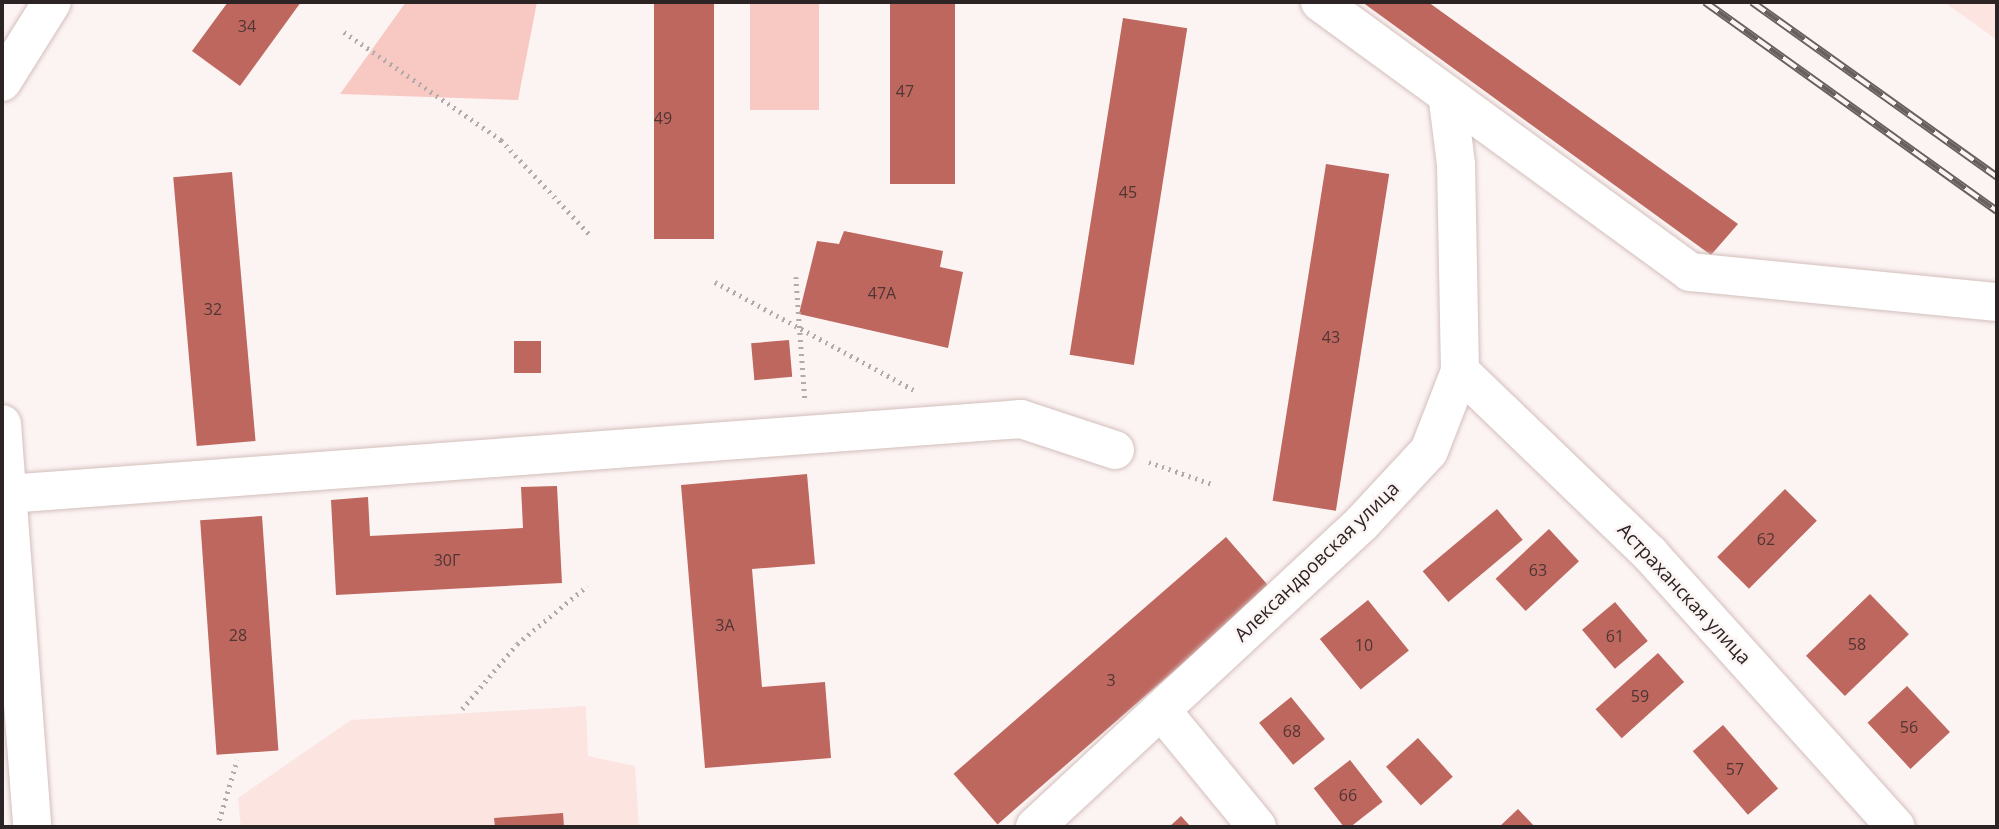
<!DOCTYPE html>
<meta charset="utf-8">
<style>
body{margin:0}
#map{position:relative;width:1999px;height:829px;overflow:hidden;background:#fcf4f3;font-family:"Open Sans",sans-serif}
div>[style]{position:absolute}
.built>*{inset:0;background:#fce4e1}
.green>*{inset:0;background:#f8c9c3;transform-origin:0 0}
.building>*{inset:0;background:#bd675f;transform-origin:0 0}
.path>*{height:4.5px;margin-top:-2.25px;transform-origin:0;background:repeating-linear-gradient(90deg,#b2aaa9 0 2px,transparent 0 7px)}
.roads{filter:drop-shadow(0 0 2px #d3bfbc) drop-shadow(0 0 2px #d3bfbc)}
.minor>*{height:38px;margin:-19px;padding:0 19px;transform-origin:19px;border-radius:19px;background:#fff}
.rail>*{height:8px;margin-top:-4px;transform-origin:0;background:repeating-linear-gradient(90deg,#fcf4f3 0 16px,#68605f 0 32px);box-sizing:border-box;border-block:2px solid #68605f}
span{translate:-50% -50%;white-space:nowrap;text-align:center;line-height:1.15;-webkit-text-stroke:5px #fcf4f3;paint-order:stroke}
.number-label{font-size:16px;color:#503533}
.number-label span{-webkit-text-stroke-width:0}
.street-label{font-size:19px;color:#2c2424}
.frame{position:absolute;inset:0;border:4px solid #2c2424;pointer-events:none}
</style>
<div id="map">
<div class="built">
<i style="clip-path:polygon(1944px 2px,1997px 2px,1997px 40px)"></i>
<i style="clip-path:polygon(586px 706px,588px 756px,635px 766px,639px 827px,241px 827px,238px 798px,351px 720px)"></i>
</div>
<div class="green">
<i style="clip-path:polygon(406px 2px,537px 2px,518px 100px,340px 94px)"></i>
<i style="left:750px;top:2px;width:69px;height:108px"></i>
</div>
<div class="building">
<i style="clip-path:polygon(228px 2px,301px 2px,240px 86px,192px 51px)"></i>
<i style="left:654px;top:2px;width:60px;height:237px"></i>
<i style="left:890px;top:2px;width:65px;height:182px"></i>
<i style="clip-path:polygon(1362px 2px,1428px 2px,1738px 224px,1711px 255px)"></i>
<i style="left:1123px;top:18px;width:65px;height:341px;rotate:9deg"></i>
<i style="left:1326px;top:164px;width:64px;height:341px;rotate:9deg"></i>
<i style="left:232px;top:172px;width:270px;height:59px;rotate:85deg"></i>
<i style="clip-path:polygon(844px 231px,943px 251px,940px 267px,963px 272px,948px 348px,799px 314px,817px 241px,839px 244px)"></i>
<i style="left:789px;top:340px;width:37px;height:38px;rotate:85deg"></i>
<i style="left:541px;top:341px;width:32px;height:27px;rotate:90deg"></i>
<i style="clip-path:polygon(807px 474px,815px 564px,752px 569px,762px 687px,825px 682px,831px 758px,705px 768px,681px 485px)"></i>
<i style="clip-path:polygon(557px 486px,562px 583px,336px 595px,331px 500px,368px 497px,370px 536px,523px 528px,521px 487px)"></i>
<i style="left:1785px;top:489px;width:45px;height:96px;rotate:45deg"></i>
<i style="left:1497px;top:509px;width:40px;height:97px;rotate:50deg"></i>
<i style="left:262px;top:516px;width:235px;height:62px;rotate:86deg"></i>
<i style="left:1549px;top:529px;width:44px;height:73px;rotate:47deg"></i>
<i style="left:1226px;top:537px;width:67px;height:361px;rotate:49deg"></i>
<i style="left:1870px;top:594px;width:56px;height:89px;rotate:46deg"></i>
<i style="left:1368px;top:600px;width:65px;height:62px;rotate:51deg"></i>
<i style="left:1615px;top:602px;width:51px;height:43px;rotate:50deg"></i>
<i style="left:1658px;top:653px;width:39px;height:84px;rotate:48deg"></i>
<i style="left:1907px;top:686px;width:63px;height:54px;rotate:47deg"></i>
<i style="left:1291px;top:697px;width:54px;height:41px;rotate:51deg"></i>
<i style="left:1723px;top:725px;width:84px;height:40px;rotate:49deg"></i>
<i style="left:1418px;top:738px;width:52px;height:43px;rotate:48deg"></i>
<i style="left:1350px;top:760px;width:53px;height:46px;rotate:52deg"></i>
<i style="clip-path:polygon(1518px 809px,1535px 827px,1499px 827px)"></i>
<i style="clip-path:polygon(563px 813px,564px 827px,495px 827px,494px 818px)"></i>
<i style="clip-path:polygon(1181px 816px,1191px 827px,1169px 827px)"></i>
</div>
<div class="path">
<i style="left:344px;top:32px;width:191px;rotate:34.5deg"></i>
<i style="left:501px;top:140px;width:133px;rotate:46.8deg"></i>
<i style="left:796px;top:277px;width:122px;rotate:85.8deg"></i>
<i style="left:715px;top:282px;width:226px;rotate:28.5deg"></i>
<i style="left:1149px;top:462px;width:67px;rotate:19.2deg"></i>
<i style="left:462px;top:709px;width:85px;rotate:-49.8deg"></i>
<i style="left:517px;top:644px;width:91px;rotate:-39.6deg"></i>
<i style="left:217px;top:827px;width:70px;rotate:-73.4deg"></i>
</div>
<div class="roads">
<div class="minor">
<i style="left:1320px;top:2px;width:458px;rotate:36.1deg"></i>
<i style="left:1690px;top:272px;width:308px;rotate:5.6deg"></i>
<i style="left:2px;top:82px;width:94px;rotate:-58deg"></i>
<i style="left:1460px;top:371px;width:264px;rotate:43.9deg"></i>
<i style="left:1650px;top:554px;width:367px;rotate:48deg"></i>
<i style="left:2px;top:424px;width:404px;rotate:85.7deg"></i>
<i style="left:7px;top:494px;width:1017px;rotate:-4.23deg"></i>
<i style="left:1021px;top:419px;width:99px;rotate:18.3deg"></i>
<i style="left:1161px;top:710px;width:151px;rotate:50.6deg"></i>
<i style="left:1035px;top:827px;width:446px;rotate:-42.9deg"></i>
<i style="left:1362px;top:523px;width:98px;rotate:-47.1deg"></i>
<i style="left:1429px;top:451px;width:86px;rotate:-68.8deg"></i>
<i style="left:1460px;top:371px;width:207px;rotate:-91.1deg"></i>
<i style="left:1456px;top:164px;width:64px;rotate:-97.2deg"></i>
</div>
</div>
<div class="rail">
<i style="left:1705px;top:2px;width:359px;rotate:35.6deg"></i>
<i style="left:1752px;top:2px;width:301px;rotate:35.5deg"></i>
</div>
<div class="number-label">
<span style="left:247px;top:26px">34</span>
<span style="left:905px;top:91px">47</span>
<span style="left:663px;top:118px">49</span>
<span style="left:1128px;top:192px">45</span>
<span style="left:882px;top:293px">47А</span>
<span style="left:213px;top:309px">32</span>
<span style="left:1331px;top:337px">43</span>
<span style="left:1766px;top:539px">62</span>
<span style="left:447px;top:560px">30Г</span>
<span style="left:1538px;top:570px">63</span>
<span style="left:725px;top:625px">3А</span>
<span style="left:238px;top:635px">28</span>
<span style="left:1615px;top:636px">61</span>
<span style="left:1857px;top:644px">58</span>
<span style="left:1364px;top:645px">10</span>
<span style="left:1111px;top:680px">3</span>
<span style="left:1640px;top:696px">59</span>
<span style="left:1909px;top:727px">56</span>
<span style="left:1292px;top:731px">68</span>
<span style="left:1735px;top:769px">57</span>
<span style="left:1348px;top:795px">66</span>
</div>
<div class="street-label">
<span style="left:1317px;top:562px;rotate:-44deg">Александровская улица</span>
<span style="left:1684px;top:594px;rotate:47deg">Астраханская улица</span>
</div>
<div class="frame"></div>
</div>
